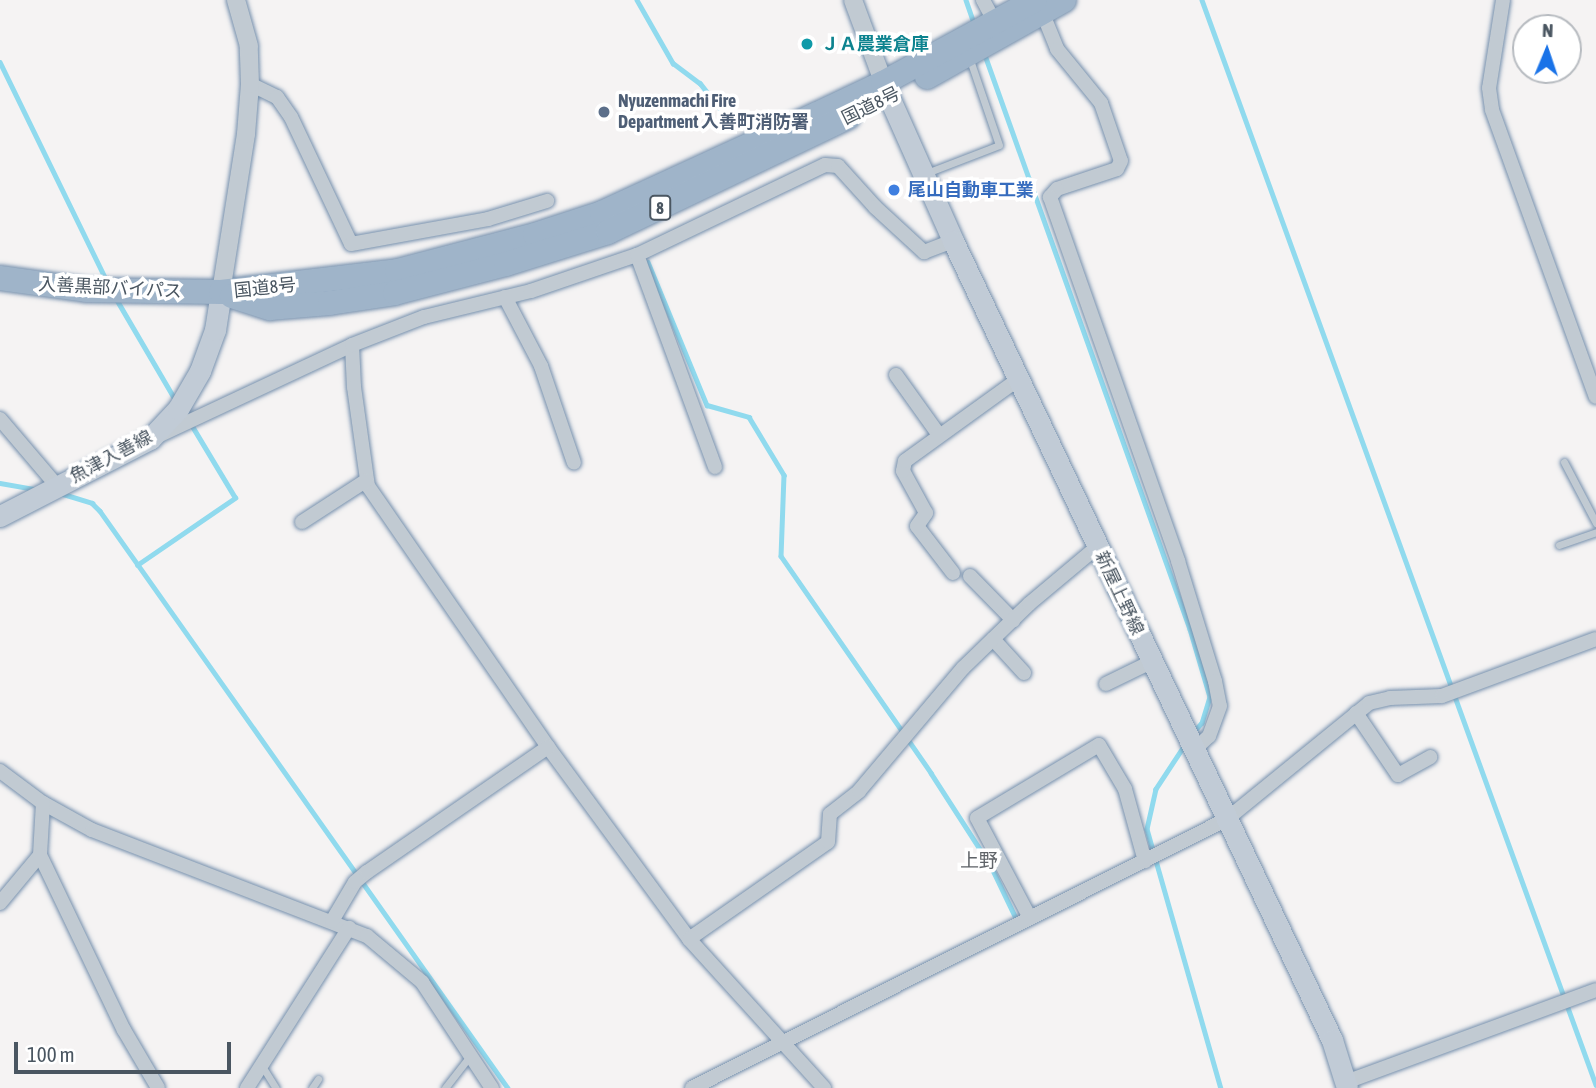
<!DOCTYPE html>
<meta charset="utf-8">
<style>
body{margin:0}
#map{position:relative;width:1596px;height:1088px;overflow:hidden;background:#f5f3f3;font-family:"Asap Condensed","Noto Sans JP",sans-serif}
div>[style]{position:absolute}
.stream>*{height:4.5px;margin:-2.25px;padding:0 2.25px;transform-origin:2.25px;border-radius:2.25px;background:#90daee}
.roads{filter:drop-shadow(0 0 2px #7690ad) drop-shadow(0 0 2px #7690ad)}
.service>*{height:7px;margin:-3.5px;padding:0 3.5px;transform-origin:3.5px;border-radius:3.5px;background:#c1cad2}
.minor>*{height:14px;margin:-7px;padding:0 7px;transform-origin:7px;border-radius:7px;background:#c1cad2}
.tertiary>*{height:18px;margin:-9px;padding:0 9px;transform-origin:9px;border-radius:9px;background:#c1cad2}
.secondary>*{height:21px;margin:-10.5px;padding:0 10.5px;transform-origin:10.5px;border-radius:10.5px;background:#c1cbd6}
.trunk>*{height:24px;margin:-12px;padding:0 12px;transform-origin:12px;border-radius:12px;background:#9fb4c9}
.dots>*{width:19px;height:19px;translate:-50% -50%;box-sizing:border-box;border:4px solid #fff;border-radius:50%}
span{translate:-50% -50%;white-space:nowrap;text-align:center;line-height:1.15;-webkit-text-stroke:7px #fff;paint-order:stroke}
.shield-label span{padding:2px 5px;background:#fff;border:2px solid;border-radius:5px;-webkit-text-stroke-width:0}
.shield-label{font-size:16px;color:#4a5661;font-weight:700}
.culture-label{font-size:18px;color:#0d838f;font-weight:700}
.left{translate:0 -50%;text-align:left}
.service-label{font-size:18px;color:#4e5e75;font-weight:700}
.street-label{font-size:18px;color:#4a5661}
.shop-label{font-size:18px;color:#366cbe;font-weight:700}
.neighbourhood-label{font-size:19px;color:#5f6368}
.north{position:absolute;left:1512px;top:14px;width:70px;height:70px;box-sizing:border-box;background:#fff;border:2px solid #b7bbc0;border-radius:50%;rotate:2deg;font-size:19px;font-weight:700;line-height:28px;text-align:center;color:#4a5661}
.north::after{content:'';display:block;margin:auto;width:24px;height:32px;background:#1a73e8;clip-path:polygon(50% 0,100% 100%,50% 72%,0 100%)}
.scale{position:absolute;left:14px;top:1042px;width:217px;height:32px;box-sizing:border-box;border:4px solid #4a5661;border-top:0;padding-left:9px;font-size:21px;line-height:24px;white-space:nowrap;color:#4a5661;-webkit-text-stroke:5px #fff;paint-order:stroke}
</style>
<div id="map">
<div class="stream">
<i style="left:637px;top:0;width:73px;rotate:60.3deg"></i>
<i style="left:673px;top:63px;width:34px;rotate:37deg"></i>
<i style="left:700px;top:83px;width:52px;rotate:52deg"></i>
<i style="left:966px;top:0;width:24px;rotate:71deg"></i>
<i style="left:1202px;top:0;width:1154px;rotate:70.04deg"></i>
<i style="left:985px;top:55px;width:610px;rotate:70.35deg"></i>
<i style="left:1190px;top:629px;width:71px;rotate:73.6deg"></i>
<i style="left:1210px;top:697px;width:27px;rotate:107deg"></i>
<i style="left:1202px;top:723px;width:12px;rotate:132deg"></i>
<i style="left:0;top:62px;width:246px;rotate:64deg"></i>
<i style="left:648px;top:262px;width:155px;rotate:67.6deg"></i>
<i style="left:707px;top:405px;width:44px;rotate:15.9deg"></i>
<i style="left:749px;top:417px;width:68px;rotate:58.9deg"></i>
<i style="left:784px;top:475px;width:81px;rotate:92.1deg"></i>
<i style="left:781px;top:556px;width:264px;rotate:55.3deg"></i>
<i style="left:931px;top:773px;width:111px;rotate:57.2deg"></i>
<i style="left:991px;top:866px;width:55px;rotate:64.4deg"></i>
<i style="left:117px;top:300px;width:117px;rotate:59.7deg"></i>
<i style="left:0;top:483px;width:35px;rotate:10deg"></i>
<i style="left:60px;top:493px;width:34px;rotate:17deg"></i>
<i style="left:92px;top:503px;width:11px;rotate:45deg"></i>
<i style="left:100px;top:511px;width:707px;rotate:54.74deg"></i>
<i style="left:137px;top:565px;width:119px;rotate:-34.4deg"></i>
<i style="left:235px;top:498px;width:87px;rotate:-121deg"></i>
<i style="left:1185px;top:745px;width:53px;rotate:123.4deg"></i>
<i style="left:1156px;top:789px;width:41px;rotate:102.7deg"></i>
<i style="left:1147px;top:829px;width:269px;rotate:74.1deg"></i>
</div>
<div class="roads">
<div class="service">
<i style="left:924px;top:174px;width:80px;rotate:-21.1deg"></i>
<i style="left:999px;top:145px;width:90px;rotate:-108.8deg"></i>
<i style="left:1564px;top:462px;width:69px;rotate:62.3deg"></i>
<i style="left:1559px;top:545px;width:39px;rotate:-19deg"></i>
<i style="left:262px;top:1066px;width:26px;rotate:58deg"></i>
<i style="left:312px;top:1088px;width:11px;rotate:-56deg"></i>
<i style="left:445px;top:1088px;width:41px;rotate:-52deg"></i>
</div>
<div class="minor">
<i style="left:983px;top:0;width:30px;rotate:62deg"></i>
<i style="left:1503px;top:0;width:89px;rotate:99deg"></i>
<i style="left:1489px;top:88px;width:22px;rotate:82deg"></i>
<i style="left:1492px;top:110px;width:305px;rotate:70.1deg"></i>
<i style="left:1043px;top:14px;width:38px;rotate:68deg"></i>
<i style="left:1057px;top:49px;width:70px;rotate:50.8deg"></i>
<i style="left:1101px;top:103px;width:61px;rotate:71deg"></i>
<i style="left:1121px;top:161px;width:9px;rotate:117deg"></i>
<i style="left:1117px;top:169px;width:63px;rotate:161.6deg"></i>
<i style="left:1057px;top:189px;width:11px;rotate:131deg"></i>
<i style="left:1050px;top:197px;width:386px;rotate:70.6deg"></i>
<i style="left:1178px;top:561px;width:126px;rotate:72.9deg"></i>
<i style="left:1215px;top:681px;width:25px;rotate:79deg"></i>
<i style="left:1220px;top:706px;width:32px;rotate:110deg"></i>
<i style="left:1209px;top:736px;width:19px;rotate:137deg"></i>
<i style="left:250px;top:84px;width:30px;rotate:26deg"></i>
<i style="left:277px;top:97px;width:24px;rotate:55deg"></i>
<i style="left:291px;top:117px;width:140px;rotate:64.7deg"></i>
<i style="left:351px;top:244px;width:139px;rotate:-10.3deg"></i>
<i style="left:488px;top:219px;width:62px;rotate:-17deg"></i>
<i style="left:637px;top:255px;width:226px;rotate:69.8deg"></i>
<i style="left:505px;top:297px;width:78px;rotate:62.4deg"></i>
<i style="left:541px;top:366px;width:102px;rotate:71.2deg"></i>
<i style="left:352px;top:345px;width:42px;rotate:87.3deg"></i>
<i style="left:354px;top:387px;width:100px;rotate:82deg"></i>
<i style="left:368px;top:486px;width:317px;rotate:55.4deg"></i>
<i style="left:548px;top:747px;width:238px;rotate:53.7deg"></i>
<i style="left:689px;top:939px;width:201px;rotate:47.8deg"></i>
<i style="left:896px;top:375px;width:74px;rotate:54.4deg"></i>
<i style="left:0;top:419px;width:88px;rotate:49.6deg"></i>
<i style="left:158px;top:436px;width:214px;rotate:-25.1deg"></i>
<i style="left:352px;top:345px;width:77px;rotate:-21.3deg"></i>
<i style="left:424px;top:317px;width:110px;rotate:-13.7deg"></i>
<i style="left:531px;top:291px;width:112px;rotate:-18.8deg"></i>
<i style="left:637px;top:255px;width:208px;rotate:-25.6deg"></i>
<i style="left:825px;top:165px;width:13px;rotate:4deg"></i>
<i style="left:838px;top:166px;width:55px;rotate:47.9deg"></i>
<i style="left:875px;top:207px;width:67px;rotate:42.6deg"></i>
<i style="left:924px;top:252px;width:31px;rotate:-21deg"></i>
<i style="left:302px;top:522px;width:77px;rotate:-32.9deg"></i>
<i style="left:953px;top:573px;width:59px;rotate:-127.5deg"></i>
<i style="left:917px;top:526px;width:16px;rotate:-55deg"></i>
<i style="left:926px;top:513px;width:48px;rotate:-118.7deg"></i>
<i style="left:903px;top:471px;width:10px;rotate:-79deg"></i>
<i style="left:905px;top:461px;width:142px;rotate:-35.8deg"></i>
<i style="left:970px;top:576px;width:62px;rotate:45.7deg"></i>
<i style="left:993px;top:639px;width:46px;rotate:47.6deg"></i>
<i style="left:1106px;top:684px;width:50px;rotate:-26.1deg"></i>
<i style="left:1356px;top:713px;width:75px;rotate:55.9deg"></i>
<i style="left:1398px;top:775px;width:37px;rotate:-29deg"></i>
<i style="left:0;top:771px;width:54px;rotate:36.7deg"></i>
<i style="left:43px;top:803px;width:56px;rotate:28.9deg"></i>
<i style="left:92px;top:830px;width:295px;rotate:21.1deg"></i>
<i style="left:367px;top:936px;width:72px;rotate:39.9deg"></i>
<i style="left:422px;top:982px;width:127px;rotate:56.6deg"></i>
<i style="left:43px;top:803px;width:52px;rotate:93.3deg"></i>
<i style="left:40px;top:855px;width:194px;rotate:64.4deg"></i>
<i style="left:124px;top:1030px;width:67px;rotate:59.6deg"></i>
<i style="left:0;top:903px;width:62px;rotate:-50.2deg"></i>
<i style="left:1030px;top:918px;width:113px;rotate:-117.9deg"></i>
<i style="left:977px;top:818px;width:142px;rotate:-30.9deg"></i>
<i style="left:1099px;top:745px;width:51px;rotate:59.4deg"></i>
<i style="left:1125px;top:789px;width:75px;rotate:74.5deg"></i>
<i style="left:332px;top:921px;width:45px;rotate:-59.5deg"></i>
<i style="left:355px;top:882px;width:16px;rotate:-40deg"></i>
<i style="left:367px;top:872px;width:220px;rotate:-34.6deg"></i>
<i style="left:689px;top:939px;width:169px;rotate:-34.9deg"></i>
<i style="left:828px;top:842px;width:28px;rotate:-86deg"></i>
<i style="left:830px;top:814px;width:37px;rotate:-38deg"></i>
<i style="left:859px;top:791px;width:161px;rotate:-49.8deg"></i>
<i style="left:963px;top:668px;width:92px;rotate:-44.1deg"></i>
<i style="left:1029px;top:604px;width:89px;rotate:-40deg"></i>
<i style="left:1346px;top:1082px;width:266px;rotate:-20.2deg"></i>
<i style="left:247px;top:1088px;width:190px;rotate:-57.5deg"></i>
<i style="left:692px;top:1088px;width:599px;rotate:-26.69deg"></i>
<i style="left:1227px;top:819px;width:183px;rotate:-39.2deg"></i>
<i style="left:1369px;top:703px;width:22px;rotate:-13deg"></i>
<i style="left:1390px;top:698px;width:52px;rotate:-2.2deg"></i>
<i style="left:1442px;top:696px;width:164px;rotate:-20.3deg"></i>
</div>
<div class="tertiary">
<i style="left:853px;top:0;width:98px;rotate:69.7deg"></i>
<i style="left:221px;top:292px;width:160px;rotate:-81deg"></i>
<i style="left:246px;top:134px;width:50px;rotate:-85.4deg"></i>
<i style="left:250px;top:84px;width:38px;rotate:-92deg"></i>
<i style="left:249px;top:46px;width:48px;rotate:-105.8deg"></i>
</div>
<div class="secondary">
<i style="left:889px;top:97px;width:158px;rotate:66deg"></i>
<i style="left:953px;top:241px;width:884px;rotate:64.62deg"></i>
<i style="left:1332px;top:1040px;width:50px;rotate:72.6deg"></i>
<i style="left:0;top:516px;width:169px;rotate:-27.2deg"></i>
<i style="left:150px;top:439px;width:41px;rotate:-47deg"></i>
<i style="left:178px;top:409px;width:44px;rotate:-59.9deg"></i>
<i style="left:200px;top:371px;width:44px;rotate:-69.9deg"></i>
<i style="left:215px;top:330px;width:38px;rotate:-81deg"></i>
</div>
<div class="trunk">
<i style="left:927px;top:77px;width:157px;rotate:-29.3deg"></i>
<i style="left:0;top:278px;width:87px;rotate:7.9deg"></i>
<i style="left:86px;top:290px;width:135px;rotate:0.8deg"></i>
<i style="left:221px;top:292px;width:177px;rotate:-6.8deg"></i>
<i style="left:397px;top:271px;width:143px;rotate:-14.6deg"></i>
<i style="left:535px;top:235px;width:71px;rotate:-18.2deg"></i>
<i style="left:602px;top:213px;width:237px;rotate:-24.7deg"></i>
<i style="left:817px;top:114px;width:73px;rotate:-25.2deg"></i>
<i style="left:883px;top:83px;width:173px;rotate:-28.6deg"></i>
<i style="left:232px;top:296px;width:40px;rotate:18deg"></i>
<i style="left:270px;top:308px;width:60px;rotate:-4.8deg"></i>
<i style="left:330px;top:303px;width:66px;rotate:-8.7deg"></i>
<i style="left:395px;top:293px;width:115px;rotate:-14.6deg"></i>
<i style="left:506px;top:264px;width:107px;rotate:-17.4deg"></i>
<i style="left:608px;top:232px;width:266px;rotate:-25.6deg"></i>
</div>
</div>
<div class="dots">
<i style="left:807px;top:44px;background:#0f9aa8"></i>
<i style="left:604px;top:112px;background:#5c6f8a"></i>
<i style="left:894px;top:190px;background:#3f7fe0"></i>
</div>
<div class="shield-label">
<span style="left:660px;top:208px">8</span>
</div>
<div class="culture-label">
<span class="left" style="left:821px;top:44px">ＪＡ農業倉庫</span>
</div>
<div class="service-label">
<span class="left" style="left:618px;top:112px">Nyuzenmachi Fire<br>Department 入善町消防署</span>
</div>
<div class="street-label">
<span style="left:871px;top:106px;rotate:-26deg">国道8号</span>
<span style="left:110px;top:288px;rotate:3deg">入善黒部バイパス</span>
<span style="left:265px;top:288px;rotate:-6deg">国道8号</span>
<span style="left:111px;top:457px;rotate:-28deg">魚津入善線</span>
<span style="left:1119px;top:593px;rotate:65deg">新屋上野線</span>
</div>
<div class="shop-label">
<span class="left" style="left:908px;top:190px">尾山自動車工業</span>
</div>
<div class="neighbourhood-label">
<span style="left:979px;top:861px">上野</span>
</div>
<div class="north">N</div>
<div class="scale">100 m</div>
</div>
